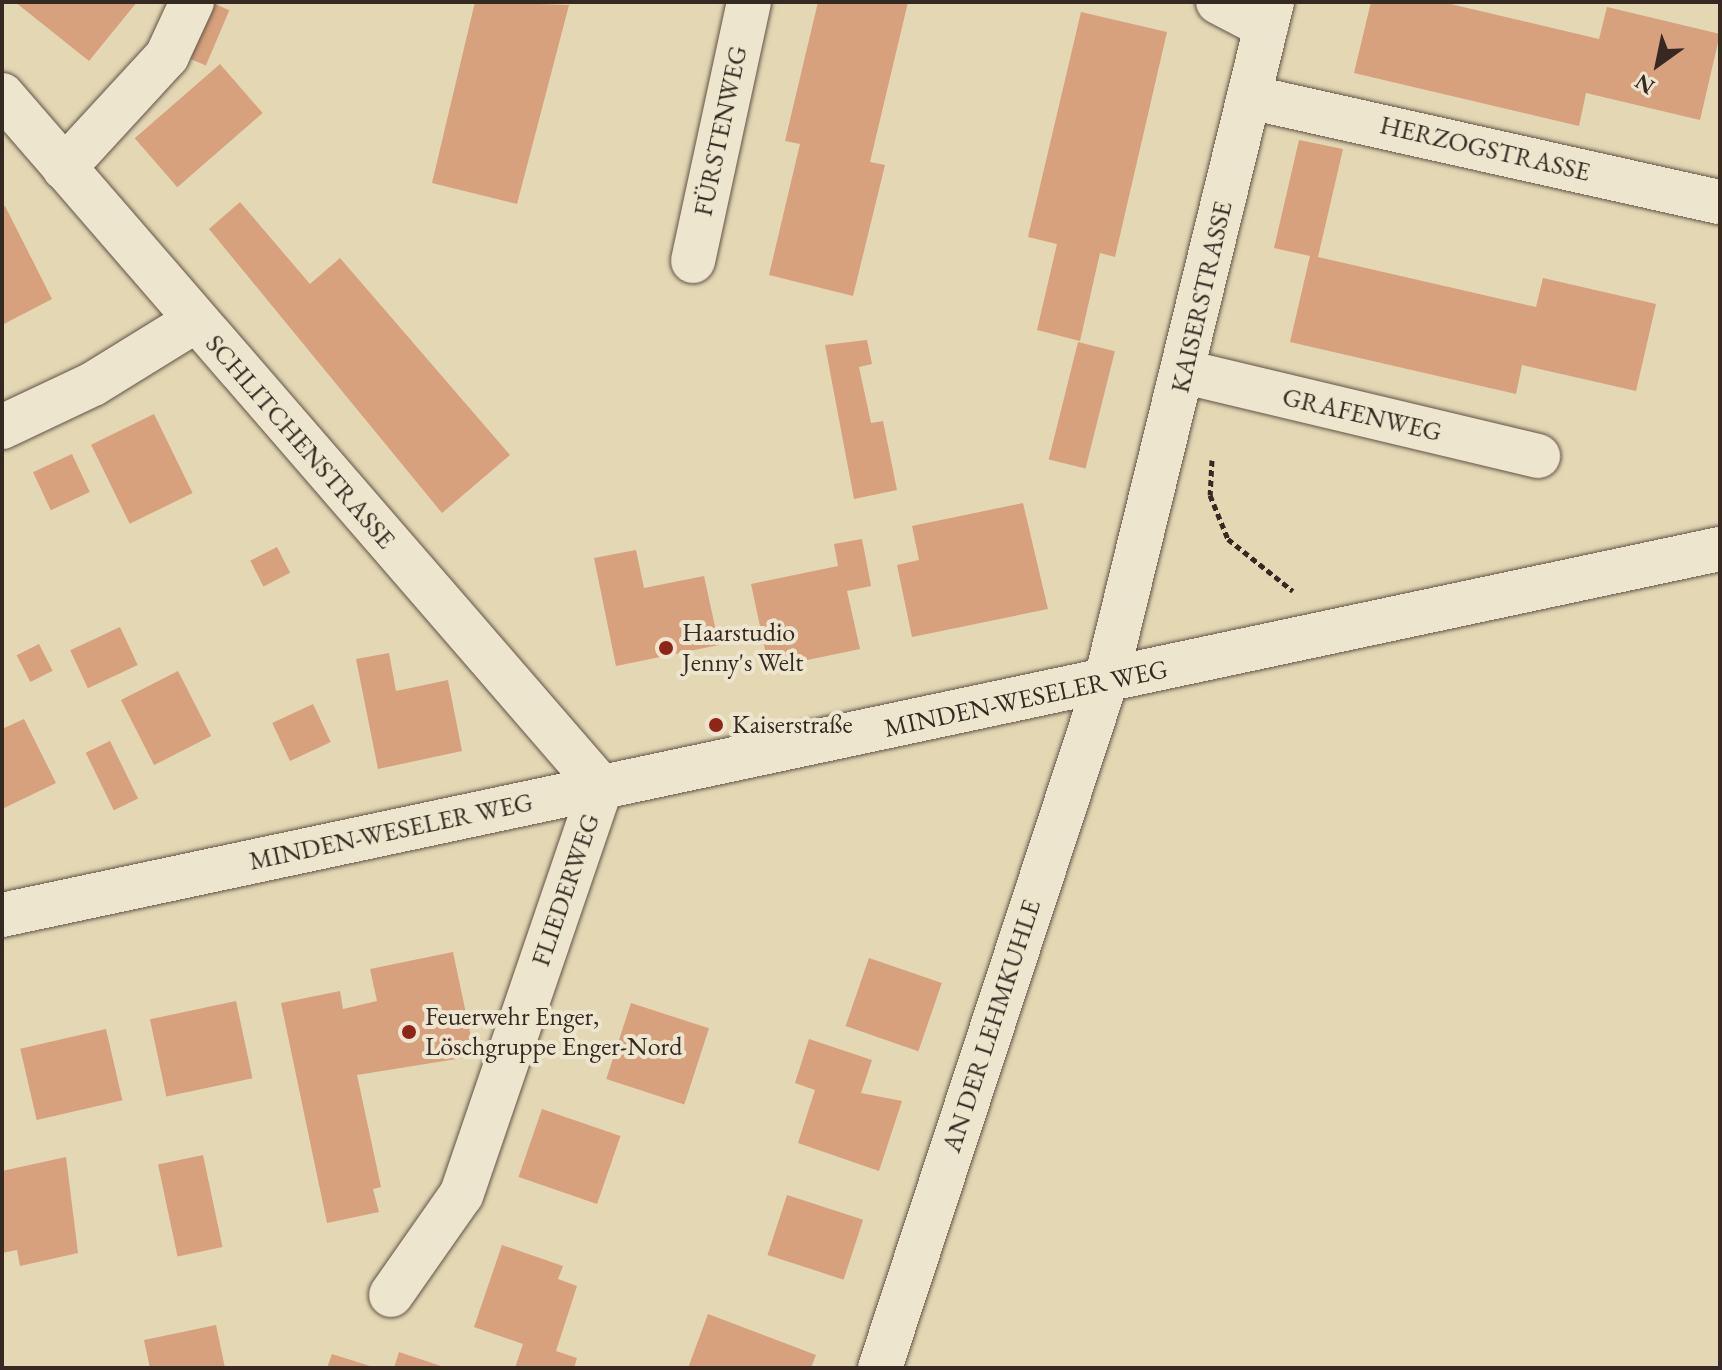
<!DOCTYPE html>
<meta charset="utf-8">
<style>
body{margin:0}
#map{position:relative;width:1722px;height:1370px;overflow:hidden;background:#e4d7b4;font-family:"EB Garamond",serif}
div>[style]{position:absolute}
.building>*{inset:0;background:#d7a17d;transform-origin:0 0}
.path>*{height:5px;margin-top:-2.5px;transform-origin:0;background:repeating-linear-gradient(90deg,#362922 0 6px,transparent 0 10px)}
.roads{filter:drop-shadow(0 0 2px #625446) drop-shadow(0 0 2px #625446)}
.street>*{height:44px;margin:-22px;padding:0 22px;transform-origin:22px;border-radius:22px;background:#ede5ce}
.secondary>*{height:44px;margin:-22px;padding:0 22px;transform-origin:22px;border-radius:22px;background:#ede5ce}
.dots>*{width:22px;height:22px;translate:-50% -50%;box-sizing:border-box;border:4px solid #ede5ce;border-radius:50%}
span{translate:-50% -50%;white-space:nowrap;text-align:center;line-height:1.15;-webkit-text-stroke:8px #ede5ce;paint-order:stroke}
.street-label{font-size:26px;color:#362922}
.poi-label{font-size:26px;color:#362922}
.left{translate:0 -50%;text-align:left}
.frame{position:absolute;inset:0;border:4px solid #362922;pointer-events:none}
.north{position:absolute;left:1618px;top:24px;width:80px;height:80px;-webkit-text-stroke:6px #ede5ce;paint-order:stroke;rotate:213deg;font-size:22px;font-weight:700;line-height:32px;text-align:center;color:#362922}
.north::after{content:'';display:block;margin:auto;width:28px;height:36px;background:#362922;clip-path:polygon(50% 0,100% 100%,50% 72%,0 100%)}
</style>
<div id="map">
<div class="building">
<i style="clip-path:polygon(15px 2px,137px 2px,89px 61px)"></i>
<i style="left:210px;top:2px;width:21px;height:60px;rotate:23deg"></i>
<i style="clip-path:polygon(475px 2px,569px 5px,517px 204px,432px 183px)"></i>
<i style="clip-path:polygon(818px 2px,908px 2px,870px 162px,885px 165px,853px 296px,769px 275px,800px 144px,785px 141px)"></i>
<i style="clip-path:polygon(1371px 2px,1442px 2px,1599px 39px,1607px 7px,1720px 34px,1700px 120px,1586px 93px,1579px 126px,1354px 73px)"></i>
<i style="clip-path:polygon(1081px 12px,1167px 32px,1115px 257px,1100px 253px,1080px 341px,1037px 330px,1057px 244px,1028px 237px)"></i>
<i style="left:220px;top:64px;width:65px;height:113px;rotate:49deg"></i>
<i style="clip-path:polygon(1299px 140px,1343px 149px,1318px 257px,1536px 307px,1543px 278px,1656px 304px,1636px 391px,1522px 365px,1516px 394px,1290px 342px,1310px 256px,1274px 248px)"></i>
<i style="clip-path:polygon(240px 202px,310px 284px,340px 258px,510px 455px,442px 513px,209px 229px)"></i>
<i style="clip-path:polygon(5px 206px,52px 299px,2px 325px,2px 208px)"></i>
<i style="clip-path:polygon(867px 340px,872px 364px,859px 367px,871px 423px,883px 421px,897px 490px,854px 499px,825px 345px)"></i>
<i style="left:1078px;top:342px;width:38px;height:121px;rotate:14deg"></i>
<i style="left:154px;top:414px;width:88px;height:70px;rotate:64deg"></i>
<i style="left:72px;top:454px;width:42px;height:43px;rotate:65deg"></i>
<i style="clip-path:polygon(1023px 503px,1048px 609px,912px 637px,897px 565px,919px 560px,912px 526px)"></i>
<i style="clip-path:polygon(862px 539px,871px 586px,847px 591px,860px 649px,769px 668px,751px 584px,838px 566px,834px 544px)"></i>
<i style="left:277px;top:547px;width:29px;height:30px;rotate:63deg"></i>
<i style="clip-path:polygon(636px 550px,644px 588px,704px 576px,719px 645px,616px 666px,594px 558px)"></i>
<i style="left:120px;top:627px;width:42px;height:55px;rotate:65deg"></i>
<i style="left:39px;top:644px;width:30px;height:25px;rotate:63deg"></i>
<i style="clip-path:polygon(389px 653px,396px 691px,448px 680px,462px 751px,378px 769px,356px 659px)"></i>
<i style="left:178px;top:671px;width:73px;height:64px;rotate:63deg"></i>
<i style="left:313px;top:704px;width:42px;height:45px;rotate:65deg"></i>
<i style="clip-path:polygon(24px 719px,56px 783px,2px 809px,2px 729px)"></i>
<i style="left:110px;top:741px;width:64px;height:27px;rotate:64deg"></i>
<i style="clip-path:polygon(453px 952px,475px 1056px,357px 1075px,381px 1187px,373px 1189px,379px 1212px,327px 1223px,281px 1003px,340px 991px,343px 1009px,377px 1001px,370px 969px)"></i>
<i style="left:869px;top:958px;width:77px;height:72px;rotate:19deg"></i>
<i style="left:236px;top:1001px;width:79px;height:88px;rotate:78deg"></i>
<i style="left:631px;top:1003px;width:82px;height:80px;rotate:18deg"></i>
<i style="left:106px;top:1029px;width:73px;height:88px;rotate:77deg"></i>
<i style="clip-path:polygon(809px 1039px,872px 1060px,861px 1093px,902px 1101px,879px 1171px,798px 1143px,815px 1090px,795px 1083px)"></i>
<i style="left:542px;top:1109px;width:83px;height:72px;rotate:19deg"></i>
<i style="left:203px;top:1155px;width:94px;height:46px;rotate:78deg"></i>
<i style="clip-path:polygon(66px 1157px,78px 1253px,20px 1266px,17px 1250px,2px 1253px,2px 1171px)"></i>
<i style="left:787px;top:1195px;width:80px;height:63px;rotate:18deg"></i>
<i style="clip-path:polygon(502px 1245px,563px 1266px,558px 1279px,577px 1286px,556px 1351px,577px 1358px,574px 1368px,515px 1368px,523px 1344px,474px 1327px)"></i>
<i style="clip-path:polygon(708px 1314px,816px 1355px,811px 1368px,688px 1368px)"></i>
<i style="clip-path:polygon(216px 1325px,225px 1368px,150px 1368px,144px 1340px)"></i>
<i style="clip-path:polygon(399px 1352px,444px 1367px,444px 1368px,394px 1368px)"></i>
<i style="clip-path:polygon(332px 1354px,373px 1367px,373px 1368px,327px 1368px)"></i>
</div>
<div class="path">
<i style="left:1212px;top:460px;width:35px;rotate:93deg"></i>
<i style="left:1210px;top:495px;width:48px;rotate:67.8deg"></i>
<i style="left:1228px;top:539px;width:83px;rotate:38.7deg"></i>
</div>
<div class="roads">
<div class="street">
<i style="left:1218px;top:2px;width:54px;rotate:27.5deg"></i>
<i style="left:2px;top:95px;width:915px;rotate:49.12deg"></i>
<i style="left:601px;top:787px;width:431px;rotate:108.9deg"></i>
<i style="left:461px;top:1195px;width:122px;rotate:125deg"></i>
<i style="left:1249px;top:97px;width:483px;rotate:12.6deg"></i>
<i style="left:64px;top:168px;width:152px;rotate:-47.4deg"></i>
<i style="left:167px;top:56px;width:60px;rotate:-65.2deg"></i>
<i style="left:693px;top:261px;width:265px;rotate:-77.8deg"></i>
<i style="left:1185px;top:372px;width:363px;rotate:13.4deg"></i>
<i style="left:2px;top:427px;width:101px;rotate:-25.3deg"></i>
<i style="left:93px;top:384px;width:120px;rotate:-31.7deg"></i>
<i style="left:880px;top:1368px;width:720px;rotate:-71.79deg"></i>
<i style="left:1105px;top:684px;width:702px;rotate:-76.24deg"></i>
</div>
<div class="secondary">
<i style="left:2px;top:915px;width:1757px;rotate:-12.03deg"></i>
</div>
</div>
<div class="dots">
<i style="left:666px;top:648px;background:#8f2418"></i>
<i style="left:716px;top:725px;background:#8f2418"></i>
<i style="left:409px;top:1032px;background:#8f2418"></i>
</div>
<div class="street-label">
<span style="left:721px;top:131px;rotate:-78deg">FÜRSTENWEG</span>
<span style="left:1485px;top:149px;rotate:13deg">HERZOGSTRASSE</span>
<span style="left:1202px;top:297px;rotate:-77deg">KAISERSTRASSE</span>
<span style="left:1362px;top:415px;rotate:13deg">GRAFENWEG</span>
<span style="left:300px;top:442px;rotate:49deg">SCHLITCHENSTRASSE</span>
<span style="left:1026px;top:699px;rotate:-12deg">MINDEN-WESELER WEG</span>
<span style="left:391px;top:832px;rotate:-12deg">MINDEN-WESELER WEG</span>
<span style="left:566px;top:890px;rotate:-71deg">FLIEDERWEG</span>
<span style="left:992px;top:1026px;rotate:-72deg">AN DER LEHMKUHLE</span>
</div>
<div class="poi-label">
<span class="left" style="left:682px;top:648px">Haarstudio<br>Jenny's Welt</span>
<span class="left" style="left:732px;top:725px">Kaiserstraße</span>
<span class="left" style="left:425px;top:1032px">Feuerwehr Enger,<br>Löschgruppe Enger-Nord</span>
</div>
<div class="frame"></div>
<div class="north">N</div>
</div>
